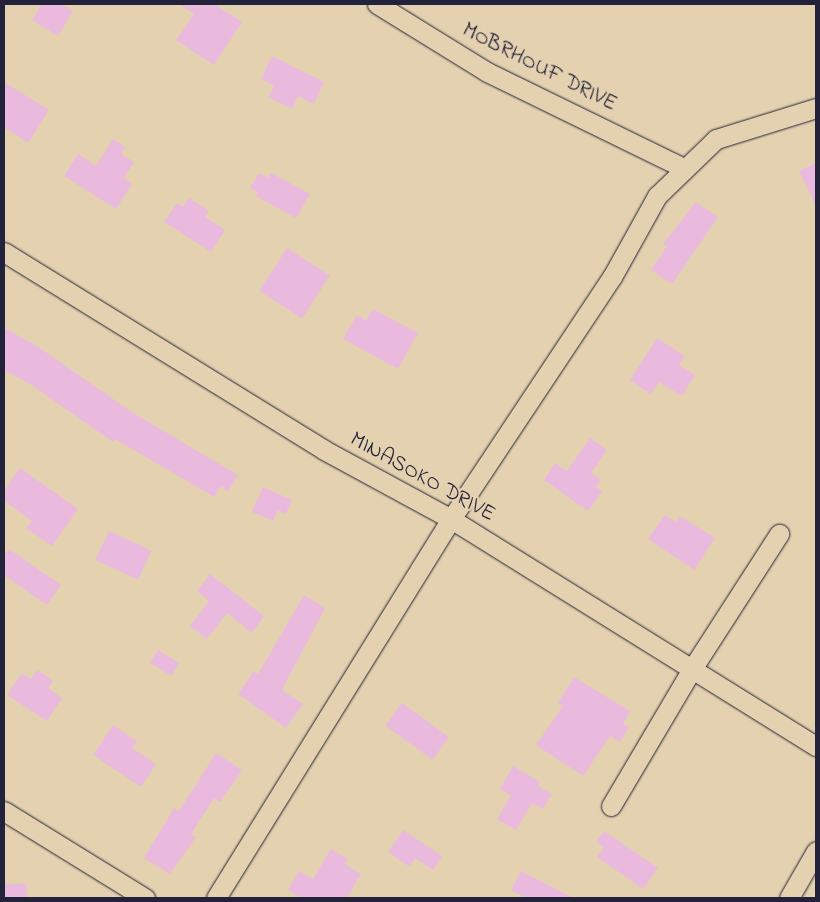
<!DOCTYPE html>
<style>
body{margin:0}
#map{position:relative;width:820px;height:902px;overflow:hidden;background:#e4d1af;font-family:"Indie Flower",sans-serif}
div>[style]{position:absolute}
.building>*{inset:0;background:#e9badd;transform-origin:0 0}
.roads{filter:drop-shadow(0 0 1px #22223b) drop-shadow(0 0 1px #22223b)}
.street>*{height:19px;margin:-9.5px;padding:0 9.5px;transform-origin:9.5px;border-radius:9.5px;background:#e4d1af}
span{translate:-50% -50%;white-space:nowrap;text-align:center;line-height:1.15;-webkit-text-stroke:4.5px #e4d1af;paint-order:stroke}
.street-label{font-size:22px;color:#22223b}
.frame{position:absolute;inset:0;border:5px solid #22223b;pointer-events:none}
</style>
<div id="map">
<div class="building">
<i style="clip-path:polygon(42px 4px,61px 4px,73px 11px,58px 36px,32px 20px)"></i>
<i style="clip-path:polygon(179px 4px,214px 4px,242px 22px,214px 65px,176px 40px,194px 14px)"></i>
<i style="clip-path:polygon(272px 56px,324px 82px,314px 104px,298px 96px,292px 109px,268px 97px,274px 86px,261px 79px)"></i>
<i style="clip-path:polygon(4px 82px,49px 110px,28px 143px,4px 127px)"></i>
<i style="clip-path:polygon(113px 139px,125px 147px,121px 154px,134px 162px,124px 178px,132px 184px,116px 209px,64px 176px,78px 154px,96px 166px)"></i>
<i style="clip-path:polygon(816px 163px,816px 206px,799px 171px)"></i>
<i style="clip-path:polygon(259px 173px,268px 178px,271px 173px,310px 194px,296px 218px,256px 196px,258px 192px,250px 188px)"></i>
<i style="clip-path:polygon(189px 198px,209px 211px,205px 217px,225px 230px,211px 252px,164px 222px,177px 203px,183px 207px)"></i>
<i style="clip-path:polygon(696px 202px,718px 217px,672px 284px,651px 270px,667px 246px,663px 244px)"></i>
<i style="left:287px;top:248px;width:51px;height:51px;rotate:33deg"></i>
<i style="clip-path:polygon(373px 309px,418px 333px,398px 369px,343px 339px,357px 315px,366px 320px)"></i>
<i style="clip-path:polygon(4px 328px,37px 346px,133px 413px,238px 475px,228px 491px,221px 486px,214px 497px,115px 439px,113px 442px,30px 384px,4px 370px)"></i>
<i style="clip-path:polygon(657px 338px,685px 356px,679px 365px,695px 375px,682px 396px,659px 382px,651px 394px,630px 380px)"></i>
<i style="clip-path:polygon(590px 438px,607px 450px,591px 473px,601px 480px,596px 487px,602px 491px,588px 511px,544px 480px,555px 463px,567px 471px)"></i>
<i style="clip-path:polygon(20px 468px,78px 509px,52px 546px,26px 528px,32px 521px,4px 501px,4px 491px)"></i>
<i style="clip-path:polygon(263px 487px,292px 500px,286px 514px,278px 510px,273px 521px,252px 512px)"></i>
<i style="clip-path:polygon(665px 515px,676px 522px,680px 516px,715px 538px,694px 570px,648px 539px)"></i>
<i style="left:109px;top:531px;width:47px;height:32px;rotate:25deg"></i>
<i style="clip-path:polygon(9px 549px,61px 585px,47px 605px,4px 575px,4px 556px)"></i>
<i style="clip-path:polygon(210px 574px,264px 616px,252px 633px,227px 613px,207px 639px,190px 626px,209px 601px,197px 591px)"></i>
<i style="clip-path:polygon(304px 595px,325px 608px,284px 686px,283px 691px,303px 704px,286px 728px,238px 694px,254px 671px,258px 674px)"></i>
<i style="left:158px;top:650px;width:25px;height:15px;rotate:32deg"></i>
<i style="clip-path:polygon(37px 670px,53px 681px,48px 688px,62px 698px,47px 721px,7px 695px,22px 673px,31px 679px)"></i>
<i style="clip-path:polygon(574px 677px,630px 711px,623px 724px,629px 727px,620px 742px,610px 736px,583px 776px,536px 745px,563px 706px,558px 703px)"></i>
<i style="left:402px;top:703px;width:58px;height:28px;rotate:36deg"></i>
<i style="clip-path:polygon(113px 725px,137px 741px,132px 748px,156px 764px,141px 787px,93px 755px)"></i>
<i style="clip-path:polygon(216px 753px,242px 770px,220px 802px,214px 798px,191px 834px,196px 837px,170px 874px,144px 858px,174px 808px,179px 811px)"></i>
<i style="clip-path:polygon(513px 766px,540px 782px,538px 786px,552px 794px,543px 809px,532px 803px,516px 830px,497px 819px,511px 795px,500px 789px)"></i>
<i style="clip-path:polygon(403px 830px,442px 856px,433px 870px,415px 858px,410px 867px,388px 852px)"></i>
<i style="clip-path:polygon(604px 831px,658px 868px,643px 889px,597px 857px,604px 847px,596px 842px)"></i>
<i style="clip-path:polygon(331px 849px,348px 859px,345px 864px,361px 874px,347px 898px,302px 898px,288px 890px,299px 871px,313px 879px)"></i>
<i style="clip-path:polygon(521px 871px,573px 898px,526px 898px,511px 890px)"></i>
<i style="left:26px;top:883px;width:15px;height:22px;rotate:86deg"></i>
</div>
<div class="roads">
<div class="street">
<i style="left:377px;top:4px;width:129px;rotate:31.7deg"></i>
<i style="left:487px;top:72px;width:219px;rotate:26deg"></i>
<i style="left:4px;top:252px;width:376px;rotate:31.7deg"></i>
<i style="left:324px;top:450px;width:145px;rotate:28.5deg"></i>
<i style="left:451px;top:519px;width:430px;rotate:31.9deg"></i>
<i style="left:611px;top:806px;width:159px;rotate:-59.4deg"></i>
<i style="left:692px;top:669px;width:161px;rotate:-57.2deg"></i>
<i style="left:4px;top:811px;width:166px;rotate:31.7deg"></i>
<i style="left:216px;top:898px;width:446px;rotate:-58.2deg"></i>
<i style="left:451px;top:519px;width:291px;rotate:-56.4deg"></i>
<i style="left:612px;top:277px;width:93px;rotate:-60.9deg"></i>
<i style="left:657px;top:196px;width:82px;rotate:-44deg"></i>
<i style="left:716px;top:139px;width:105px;rotate:-17.2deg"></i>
<i style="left:789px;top:898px;width:54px;rotate:-60.1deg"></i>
</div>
</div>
<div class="street-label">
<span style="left:539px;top:68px;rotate:27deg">MOBRHOUF DRIVE</span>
<span style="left:422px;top:478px;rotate:29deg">MINASOKO DRIVE</span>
</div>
<div class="frame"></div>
</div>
